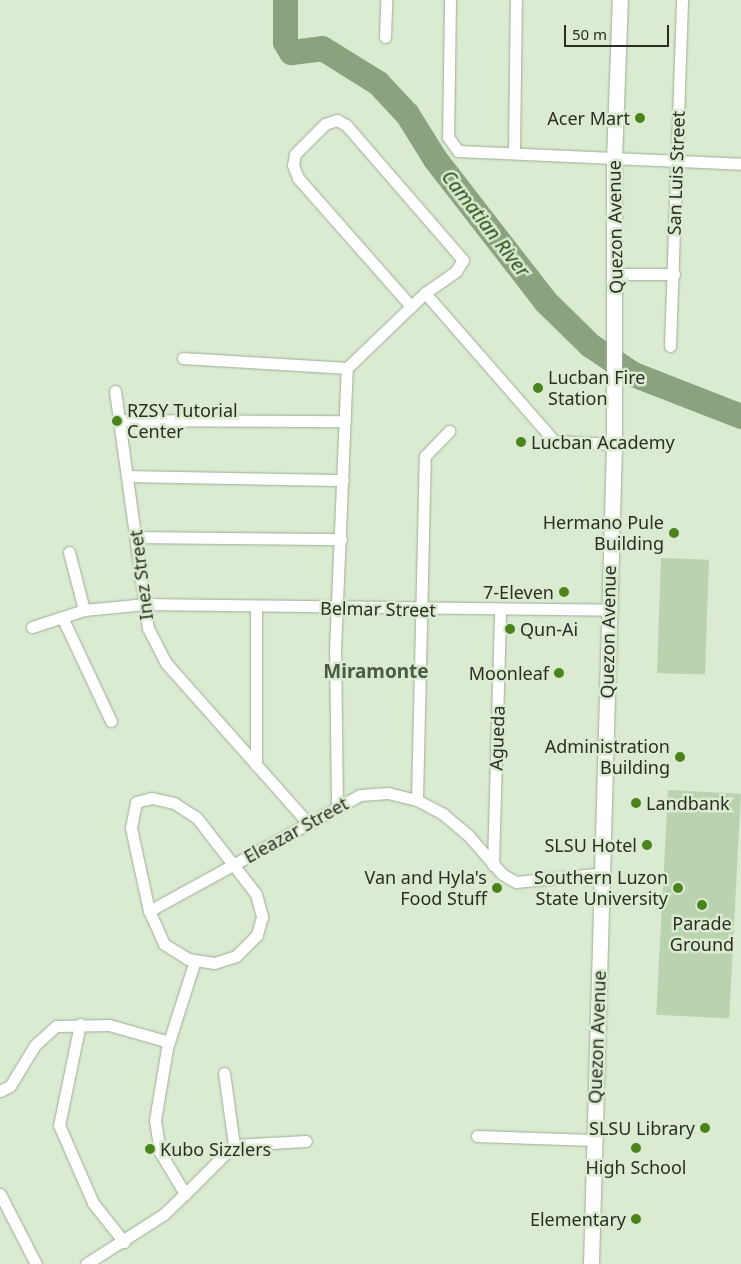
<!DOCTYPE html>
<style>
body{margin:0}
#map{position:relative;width:741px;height:1264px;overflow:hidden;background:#daebd1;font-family:"Noto Sans",sans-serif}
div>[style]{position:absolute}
.green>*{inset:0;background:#bad2ae;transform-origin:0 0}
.river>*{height:25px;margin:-12.5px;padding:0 12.5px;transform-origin:12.5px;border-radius:12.5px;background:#8aa27d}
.roads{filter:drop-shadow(0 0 1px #9cad94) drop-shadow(0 0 1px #9cad94)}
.minor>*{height:11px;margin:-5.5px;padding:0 5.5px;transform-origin:5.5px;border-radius:5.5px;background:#fff}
.secondary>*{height:15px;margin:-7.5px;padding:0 7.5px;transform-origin:7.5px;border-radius:7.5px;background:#fff}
.dots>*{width:14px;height:14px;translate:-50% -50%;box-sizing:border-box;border:2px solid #daebd1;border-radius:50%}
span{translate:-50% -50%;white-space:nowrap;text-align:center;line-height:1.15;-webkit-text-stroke:5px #daebd1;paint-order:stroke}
.poi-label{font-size:18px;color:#292f25}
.right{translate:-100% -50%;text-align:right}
.left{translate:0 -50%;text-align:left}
.street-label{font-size:18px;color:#292f25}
.water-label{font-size:19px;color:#2c4b16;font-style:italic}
.neighbourhood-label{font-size:19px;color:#4d5b45;font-weight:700}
.scale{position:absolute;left:564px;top:25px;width:105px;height:22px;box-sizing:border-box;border:2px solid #292f25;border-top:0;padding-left:6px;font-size:15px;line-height:18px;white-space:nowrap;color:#292f25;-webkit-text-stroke:4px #daebd1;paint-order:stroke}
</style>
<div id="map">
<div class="green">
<i style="left:661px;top:558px;width:48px;height:115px;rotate:2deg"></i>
<i style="left:668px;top:790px;width:73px;height:225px;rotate:3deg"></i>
</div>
<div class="river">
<i style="left:285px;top:0;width:42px;rotate:90deg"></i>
<i style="left:285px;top:42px;width:12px;rotate:59deg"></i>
<i style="left:291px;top:52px;width:31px;rotate:-7deg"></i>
<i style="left:322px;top:48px;width:66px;rotate:32deg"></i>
<i style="left:378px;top:83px;width:42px;rotate:46.9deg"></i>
<i style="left:407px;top:114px;width:53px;rotate:58.1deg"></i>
<i style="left:435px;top:159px;width:180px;rotate:52.2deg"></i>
<i style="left:545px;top:301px;width:63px;rotate:44.4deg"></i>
<i style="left:590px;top:345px;width:52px;rotate:34deg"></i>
<i style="left:633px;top:374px;width:116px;rotate:21.3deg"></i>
</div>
<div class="roads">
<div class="minor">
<i style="left:450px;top:0;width:137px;rotate:90.8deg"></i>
<i style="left:448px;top:137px;width:17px;rotate:54deg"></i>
<i style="left:458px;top:151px;width:283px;rotate:2.6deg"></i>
<i style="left:385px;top:37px;width:37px;rotate:-88deg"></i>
<i style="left:514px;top:153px;width:153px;rotate:-89.3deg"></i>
<i style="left:617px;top:274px;width:57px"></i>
<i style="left:425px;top:293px;width:196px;rotate:48.9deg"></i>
<i style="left:554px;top:441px;width:60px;rotate:2.9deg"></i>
<i style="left:670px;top:346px;width:346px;rotate:-88deg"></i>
<i style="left:183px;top:358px;width:164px;rotate:3.5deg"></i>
<i style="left:115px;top:391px;width:239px;rotate:82.1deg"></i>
<i style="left:148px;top:628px;width:39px;rotate:63deg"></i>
<i style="left:166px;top:663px;width:213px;rotate:48.4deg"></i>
<i style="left:122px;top:420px;width:223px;rotate:0.3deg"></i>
<i style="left:130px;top:476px;width:213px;rotate:1.1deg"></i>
<i style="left:137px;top:537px;width:204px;rotate:0.6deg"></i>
<i style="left:69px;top:552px;width:60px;rotate:75.5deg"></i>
<i style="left:62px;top:617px;width:115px;rotate:64.8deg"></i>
<i style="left:32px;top:627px;width:55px;rotate:-18.1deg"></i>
<i style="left:84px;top:610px;width:62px;rotate:-5.5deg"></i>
<i style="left:146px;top:604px;width:463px;rotate:0.7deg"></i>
<i style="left:256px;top:765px;width:158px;rotate:-90deg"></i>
<i style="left:152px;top:798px;width:23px;rotate:13deg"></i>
<i style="left:174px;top:803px;width:27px;rotate:33deg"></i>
<i style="left:197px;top:818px;width:96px;rotate:52.2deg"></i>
<i style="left:256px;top:894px;width:24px;rotate:75deg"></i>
<i style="left:262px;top:917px;width:19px;rotate:106deg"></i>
<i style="left:257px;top:935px;width:30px;rotate:135deg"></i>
<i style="left:236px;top:956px;width:23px;rotate:162deg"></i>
<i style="left:214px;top:963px;width:26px;rotate:-171deg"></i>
<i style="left:188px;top:959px;width:28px;rotate:-148deg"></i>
<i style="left:164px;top:944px;width:36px;rotate:-114deg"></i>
<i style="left:149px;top:911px;width:85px;rotate:-102.2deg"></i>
<i style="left:131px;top:828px;width:26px;rotate:-79deg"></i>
<i style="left:136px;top:802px;width:16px;rotate:-14deg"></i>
<i style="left:417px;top:800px;width:344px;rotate:-88.7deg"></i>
<i style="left:425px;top:456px;width:35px;rotate:-46deg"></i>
<i style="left:337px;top:806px;width:156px;rotate:-90.7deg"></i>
<i style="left:335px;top:650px;width:282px;rotate:-87.6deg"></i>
<i style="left:347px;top:368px;width:108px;rotate:-43.9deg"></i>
<i style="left:425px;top:293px;width:38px;rotate:-35deg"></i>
<i style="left:456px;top:271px;width:13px;rotate:-58deg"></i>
<i style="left:463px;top:260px;width:179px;rotate:-130.9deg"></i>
<i style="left:346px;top:125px;width:10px;rotate:-151deg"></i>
<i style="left:337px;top:120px;width:13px;rotate:162deg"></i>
<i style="left:325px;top:124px;width:42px;rotate:135deg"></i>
<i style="left:295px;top:154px;width:11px;rotate:100deg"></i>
<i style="left:293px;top:165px;width:14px;rotate:69deg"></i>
<i style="left:298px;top:178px;width:171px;rotate:48.6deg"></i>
<i style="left:493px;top:865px;width:254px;rotate:-88.4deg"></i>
<i style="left:149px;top:911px;width:241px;rotate:-28.8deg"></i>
<i style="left:360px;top:795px;width:28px;rotate:-4deg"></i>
<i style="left:388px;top:793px;width:30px;rotate:14deg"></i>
<i style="left:417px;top:800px;width:30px;rotate:28deg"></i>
<i style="left:443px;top:814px;width:33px;rotate:40deg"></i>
<i style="left:468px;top:835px;width:52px;rotate:48.9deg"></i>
<i style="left:502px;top:874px;width:16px;rotate:30deg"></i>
<i style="left:516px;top:882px;width:88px;rotate:-5.8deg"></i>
<i style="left:80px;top:1024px;width:103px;rotate:101.7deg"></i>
<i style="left:59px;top:1125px;width:85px;rotate:66.4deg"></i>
<i style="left:93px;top:1203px;width:50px;rotate:51.5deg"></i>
<i style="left:224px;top:1073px;width:73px;rotate:82.1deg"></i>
<i style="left:0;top:1091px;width:11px;rotate:-27deg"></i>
<i style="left:10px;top:1086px;width:48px;rotate:-58.6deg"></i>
<i style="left:35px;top:1045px;width:28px;rotate:-42deg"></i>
<i style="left:56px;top:1026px;width:53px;rotate:-1.1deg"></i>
<i style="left:109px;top:1025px;width:62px;rotate:15.8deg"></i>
<i style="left:477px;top:1136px;width:116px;rotate:2deg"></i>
<i style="left:0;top:1194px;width:79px;rotate:62.8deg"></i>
<i style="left:185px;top:1194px;width:69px;rotate:-45deg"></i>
<i style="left:234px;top:1145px;width:72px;rotate:-3.2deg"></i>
<i style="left:86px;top:1264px;width:93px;rotate:-32.7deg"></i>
<i style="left:164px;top:1214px;width:29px;rotate:-44deg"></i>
<i style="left:185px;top:1194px;width:49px;rotate:-120.8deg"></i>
<i style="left:160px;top:1152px;width:32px;rotate:-99deg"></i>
<i style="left:155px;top:1120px;width:73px;rotate:-80.5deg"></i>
<i style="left:167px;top:1048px;width:92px;rotate:-72.3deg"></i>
</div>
<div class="secondary">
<i style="left:591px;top:1264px;width:820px;rotate:-88.39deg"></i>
<i style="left:614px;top:444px;width:284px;rotate:-90deg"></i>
<i style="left:614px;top:160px;width:160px;rotate:-87.9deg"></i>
</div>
</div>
<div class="dots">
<i style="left:640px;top:118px;background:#4b831d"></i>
<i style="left:538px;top:388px;background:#4b831d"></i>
<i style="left:117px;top:421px;background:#4b831d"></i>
<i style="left:521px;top:442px;background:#4b831d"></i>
<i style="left:674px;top:533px;background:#4b831d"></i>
<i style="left:564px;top:592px;background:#4b831d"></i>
<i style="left:510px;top:629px;background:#4b831d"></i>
<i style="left:559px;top:673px;background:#4b831d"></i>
<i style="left:680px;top:757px;background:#4b831d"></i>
<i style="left:636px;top:803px;background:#4b831d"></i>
<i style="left:647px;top:845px;background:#4b831d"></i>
<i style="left:497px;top:888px;background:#4b831d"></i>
<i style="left:678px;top:888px;background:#4b831d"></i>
<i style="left:702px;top:905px;background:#4b831d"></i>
<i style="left:705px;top:1128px;background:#4b831d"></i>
<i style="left:636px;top:1148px;background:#4b831d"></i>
<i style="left:150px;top:1149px;background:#4b831d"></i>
<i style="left:636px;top:1219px;background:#4b831d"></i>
</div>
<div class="poi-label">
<span class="right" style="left:630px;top:118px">Acer Mart</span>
<span class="left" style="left:548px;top:388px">Lucban Fire<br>Station</span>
<span class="left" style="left:127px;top:421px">RZSY Tutorial<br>Center</span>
<span class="left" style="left:531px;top:442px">Lucban Academy</span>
<span class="right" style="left:664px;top:533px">Hermano Pule<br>Building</span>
<span class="right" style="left:554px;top:592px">7-Eleven</span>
<span class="left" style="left:520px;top:629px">Qun-Ai</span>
<span class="right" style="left:549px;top:673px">Moonleaf</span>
<span class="right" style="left:670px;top:757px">Administration<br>Building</span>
<span class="left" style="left:646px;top:803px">Landbank</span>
<span class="right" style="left:637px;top:845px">SLSU Hotel</span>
<span class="right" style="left:487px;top:888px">Van and Hyla's<br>Food Stuff</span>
<span class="right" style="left:668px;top:888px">Southern Luzon<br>State University</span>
<span style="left:702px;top:934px">Parade<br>Ground</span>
<span class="right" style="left:695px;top:1128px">SLSU Library</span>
<span class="left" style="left:160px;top:1149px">Kubo Sizzlers</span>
<span style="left:636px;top:1167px">High School</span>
<span class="right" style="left:626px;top:1219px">Elementary</span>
</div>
<div class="street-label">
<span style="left:676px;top:173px;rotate:-88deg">San Luis Street</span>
<span style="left:615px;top:227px;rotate:-91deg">Quezon Avenue</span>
<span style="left:141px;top:575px;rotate:-97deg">Inez Street</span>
<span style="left:378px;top:609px;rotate:1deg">Belmar Street</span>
<span style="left:608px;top:632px;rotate:-89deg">Quezon Avenue</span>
<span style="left:497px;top:738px;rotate:-88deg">Agueda</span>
<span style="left:296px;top:830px;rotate:-29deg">Eleazar Street</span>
<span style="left:597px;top:1037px;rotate:-88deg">Quezon Avenue</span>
</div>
<div class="water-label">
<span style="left:485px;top:224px;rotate:52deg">Camatian River</span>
</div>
<div class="neighbourhood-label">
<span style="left:376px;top:672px">Miramonte</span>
</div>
<div class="scale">50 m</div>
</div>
